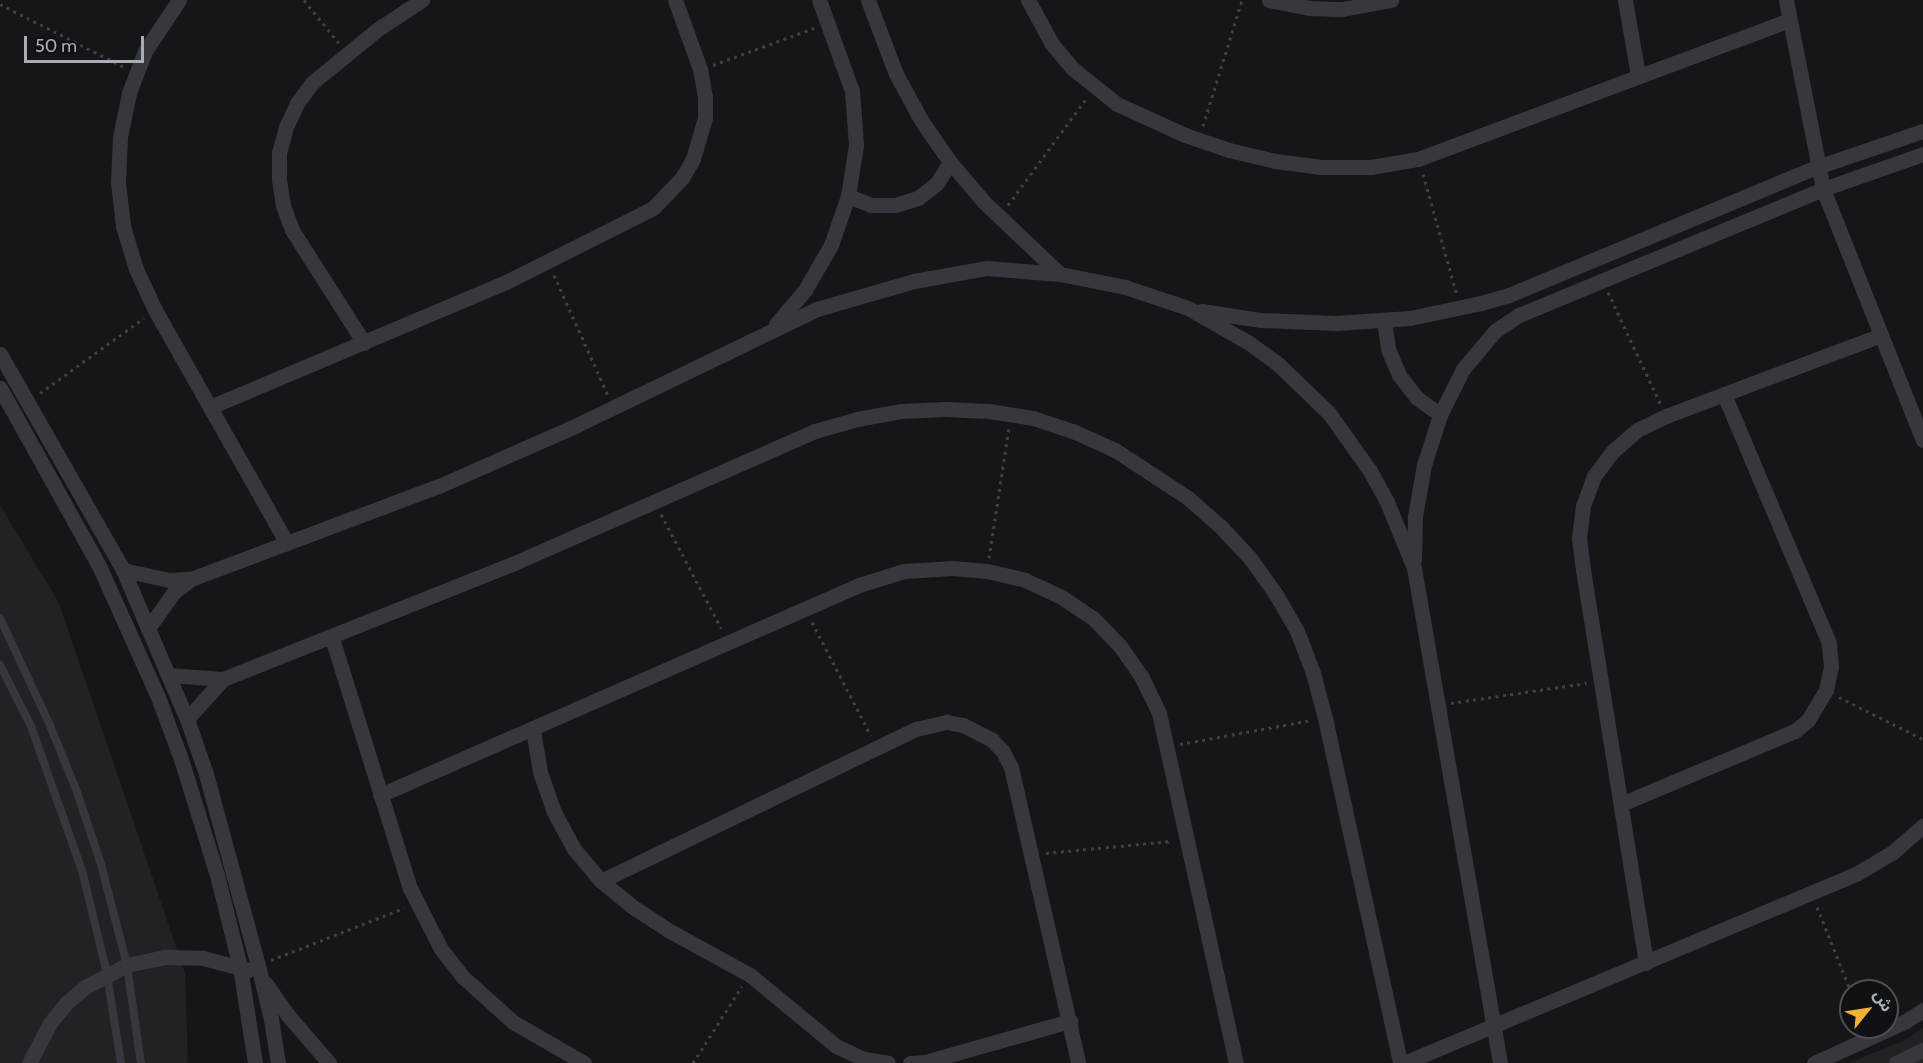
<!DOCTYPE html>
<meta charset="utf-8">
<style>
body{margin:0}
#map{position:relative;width:1923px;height:1063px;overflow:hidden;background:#161618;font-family:Cabin,"Noto Sans Arabic",sans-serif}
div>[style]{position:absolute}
.built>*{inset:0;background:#222225}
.path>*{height:3px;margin-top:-1.5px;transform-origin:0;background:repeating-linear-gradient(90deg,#3d3f44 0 3px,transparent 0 7.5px)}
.service>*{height:8px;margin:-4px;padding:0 4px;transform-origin:4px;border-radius:4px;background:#37383d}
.minor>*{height:15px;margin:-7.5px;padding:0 7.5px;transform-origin:7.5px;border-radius:7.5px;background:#37383d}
span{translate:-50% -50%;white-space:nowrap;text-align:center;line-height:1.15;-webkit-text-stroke:4.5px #111113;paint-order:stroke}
.north{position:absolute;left:1839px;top:979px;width:60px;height:60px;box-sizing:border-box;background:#111113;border:2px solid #4d4f55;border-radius:50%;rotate:60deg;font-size:16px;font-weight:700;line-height:24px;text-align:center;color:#a8adb8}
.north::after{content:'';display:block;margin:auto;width:21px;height:27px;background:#f2b134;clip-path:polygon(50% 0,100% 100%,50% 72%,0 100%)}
.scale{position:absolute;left:24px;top:36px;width:120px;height:27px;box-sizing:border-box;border:3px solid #a8adb8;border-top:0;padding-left:8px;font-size:18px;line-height:21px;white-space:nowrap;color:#a8adb8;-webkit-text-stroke:4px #111113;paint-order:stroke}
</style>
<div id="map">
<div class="built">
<i style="clip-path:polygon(0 505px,59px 603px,185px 973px,188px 1063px,0 1063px)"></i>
<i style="clip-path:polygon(1923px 1028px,1923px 1063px,1849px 1063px,1905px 1040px)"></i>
</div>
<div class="path">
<i style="left:304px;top:0;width:55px;rotate:50.9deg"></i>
<i style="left:0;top:4px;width:139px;rotate:26.9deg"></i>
<i style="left:713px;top:65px;width:108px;rotate:-20.1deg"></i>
<i style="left:1203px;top:126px;width:132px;rotate:-72.8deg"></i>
<i style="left:1423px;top:174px;width:126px;rotate:74.3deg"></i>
<i style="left:1008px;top:205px;width:132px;rotate:-53.7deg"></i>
<i style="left:554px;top:275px;width:132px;rotate:65.8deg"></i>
<i style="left:1608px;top:292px;width:123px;rotate:64.9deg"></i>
<i style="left:40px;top:393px;width:128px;rotate:-35.8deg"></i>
<i style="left:661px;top:514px;width:129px;rotate:62.2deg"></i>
<i style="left:989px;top:558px;width:132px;rotate:-81.3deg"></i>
<i style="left:812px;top:622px;width:128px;rotate:62.6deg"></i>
<i style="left:1839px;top:697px;width:94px;rotate:26.6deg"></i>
<i style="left:1451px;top:703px;width:137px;rotate:-8.4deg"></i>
<i style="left:1180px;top:744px;width:134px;rotate:-10.3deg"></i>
<i style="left:1046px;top:853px;width:126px;rotate:-5.5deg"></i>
<i style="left:1817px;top:907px;width:92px;rotate:68.2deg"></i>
<i style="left:271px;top:960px;width:143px;rotate:-21.4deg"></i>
<i style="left:693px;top:1063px;width:91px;rotate:-57.5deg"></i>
</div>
<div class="service">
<i style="left:0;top:618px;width:116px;rotate:65deg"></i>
<i style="left:49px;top:723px;width:74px;rotate:67.9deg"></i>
<i style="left:77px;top:792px;width:76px;rotate:71.6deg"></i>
<i style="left:101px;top:864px;width:104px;rotate:75.6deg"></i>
<i style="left:127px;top:965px;width:99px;rotate:81.9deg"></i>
<i style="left:0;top:665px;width:68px;rotate:63.1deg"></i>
<i style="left:31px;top:726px;width:157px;rotate:70.6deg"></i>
<i style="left:83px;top:874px;width:103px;rotate:76.5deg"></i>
<i style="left:107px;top:974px;width:90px;rotate:81.1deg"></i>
</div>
<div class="minor">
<i style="left:179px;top:0;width:61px;rotate:123.7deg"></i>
<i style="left:145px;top:51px;width:45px;rotate:110.9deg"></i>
<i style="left:129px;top:93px;width:45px;rotate:101.6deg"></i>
<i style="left:120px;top:137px;width:45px;rotate:92.5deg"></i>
<i style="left:118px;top:182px;width:44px;rotate:83.5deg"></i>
<i style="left:123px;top:226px;width:45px;rotate:73.2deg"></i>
<i style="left:136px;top:269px;width:45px;rotate:65.1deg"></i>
<i style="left:155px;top:310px;width:268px;rotate:60.5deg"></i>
<i style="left:868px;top:0;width:79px;rotate:69.3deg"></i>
<i style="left:896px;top:74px;width:52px;rotate:61.5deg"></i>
<i style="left:921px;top:120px;width:51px;rotate:55.4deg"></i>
<i style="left:950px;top:162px;width:52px;rotate:49.6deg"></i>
<i style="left:984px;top:202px;width:105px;rotate:43.5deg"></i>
<i style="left:1028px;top:0;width:50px;rotate:61.4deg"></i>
<i style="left:1052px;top:44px;width:31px;rotate:50deg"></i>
<i style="left:1072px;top:68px;width:58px;rotate:38.7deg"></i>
<i style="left:1117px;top:104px;width:75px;rotate:24.5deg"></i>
<i style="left:1185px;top:135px;width:46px;rotate:18.8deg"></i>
<i style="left:1229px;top:150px;width:47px;rotate:13.4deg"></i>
<i style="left:1275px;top:161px;width:47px;rotate:7.3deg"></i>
<i style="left:1322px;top:167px;width:49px"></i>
<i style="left:1371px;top:167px;width:48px;rotate:-9.7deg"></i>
<i style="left:1418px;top:159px;width:396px;rotate:-20.5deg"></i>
<i style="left:1269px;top:0;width:42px;rotate:11deg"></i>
<i style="left:1310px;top:8px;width:33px;rotate:2deg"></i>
<i style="left:1343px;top:9px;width:49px;rotate:-10.6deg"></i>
<i style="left:1625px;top:0;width:76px;rotate:80.2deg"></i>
<i style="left:1786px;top:0;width:193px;rotate:78.9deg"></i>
<i style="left:1823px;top:189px;width:270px;rotate:68.3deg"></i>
<i style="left:848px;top:196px;width:25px;rotate:21deg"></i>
<i style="left:871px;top:205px;width:24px"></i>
<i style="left:895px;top:205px;width:24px;rotate:-17deg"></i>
<i style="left:918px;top:198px;width:24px;rotate:-38deg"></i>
<i style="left:937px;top:183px;width:25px;rotate:-58deg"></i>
<i style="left:1202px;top:311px;width:60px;rotate:8.7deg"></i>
<i style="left:1261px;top:320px;width:75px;rotate:2.3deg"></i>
<i style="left:1336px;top:323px;width:74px;rotate:-3.9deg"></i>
<i style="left:1410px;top:318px;width:73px;rotate:-11.9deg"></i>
<i style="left:1481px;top:303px;width:29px;rotate:-16deg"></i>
<i style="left:1509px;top:295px;width:334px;rotate:-22.6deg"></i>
<i style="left:1817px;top:167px;width:112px;rotate:-18.8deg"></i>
<i style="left:1384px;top:320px;width:29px;rotate:82deg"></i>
<i style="left:1388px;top:349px;width:28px;rotate:67deg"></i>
<i style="left:1399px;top:375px;width:29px;rotate:52deg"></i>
<i style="left:1417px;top:398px;width:29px;rotate:36deg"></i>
<i style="left:776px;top:324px;width:45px;rotate:-49.5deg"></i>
<i style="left:805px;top:290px;width:52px;rotate:-60deg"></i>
<i style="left:831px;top:245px;width:52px;rotate:-70.9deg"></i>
<i style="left:848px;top:196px;width:52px;rotate:-81.1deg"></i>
<i style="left:856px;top:145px;width:54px;rotate:-94.2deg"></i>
<i style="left:852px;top:91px;width:97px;rotate:-109.9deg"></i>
<i style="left:364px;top:343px;width:134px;rotate:-122.5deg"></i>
<i style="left:292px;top:230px;width:27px;rotate:-110deg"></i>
<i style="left:283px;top:205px;width:26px;rotate:-99deg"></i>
<i style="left:279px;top:179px;width:26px;rotate:-90deg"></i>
<i style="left:279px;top:153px;width:27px;rotate:-75deg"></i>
<i style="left:286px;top:127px;width:26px;rotate:-65deg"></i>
<i style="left:297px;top:103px;width:26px;rotate:-53deg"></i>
<i style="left:313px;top:82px;width:84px;rotate:-39.2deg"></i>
<i style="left:378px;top:29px;width:53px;rotate:-33.4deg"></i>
<i style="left:0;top:354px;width:249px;rotate:60.3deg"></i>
<i style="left:123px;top:570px;width:162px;rotate:66.8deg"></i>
<i style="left:187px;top:719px;width:58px;rotate:70.9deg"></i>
<i style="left:206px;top:774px;width:198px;rotate:74.8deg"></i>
<i style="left:258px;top:965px;width:56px;rotate:76.5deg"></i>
<i style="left:271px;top:1019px;width:45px;rotate:81deg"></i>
<i style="left:0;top:388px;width:206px;rotate:60.9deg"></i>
<i style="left:100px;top:568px;width:141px;rotate:65.8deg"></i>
<i style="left:158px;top:697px;width:69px;rotate:69.7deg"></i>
<i style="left:182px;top:762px;width:118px;rotate:72.8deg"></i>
<i style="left:217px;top:875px;width:95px;rotate:76deg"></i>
<i style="left:240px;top:967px;width:97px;rotate:81.1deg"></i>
<i style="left:210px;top:407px;width:321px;rotate:-22.9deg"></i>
<i style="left:506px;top:282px;width:165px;rotate:-26.7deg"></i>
<i style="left:653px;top:208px;width:42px;rotate:-46deg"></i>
<i style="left:682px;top:178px;width:22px;rotate:-60deg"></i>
<i style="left:693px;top:159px;width:43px;rotate:-73.7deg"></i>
<i style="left:705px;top:118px;width:21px;rotate:-90deg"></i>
<i style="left:705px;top:97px;width:28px;rotate:-100deg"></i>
<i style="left:700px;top:69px;width:73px;rotate:-109.9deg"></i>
<i style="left:1414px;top:559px;width:43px;rotate:-88.7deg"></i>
<i style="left:1415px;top:516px;width:52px;rotate:-80deg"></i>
<i style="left:1424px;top:465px;width:52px;rotate:-72.3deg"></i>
<i style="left:1440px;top:415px;width:51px;rotate:-63.4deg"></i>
<i style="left:1463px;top:369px;width:50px;rotate:-49.9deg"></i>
<i style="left:1495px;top:331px;width:29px;rotate:-34deg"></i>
<i style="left:1519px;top:315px;width:329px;rotate:-22.5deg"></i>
<i style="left:1823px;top:189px;width:106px;rotate:-19.3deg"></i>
<i style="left:123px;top:570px;width:47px;rotate:12.3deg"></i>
<i style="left:169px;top:580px;width:22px;rotate:-3deg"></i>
<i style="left:149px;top:627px;width:43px;rotate:-54.5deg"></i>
<i style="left:174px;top:592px;width:21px;rotate:-37deg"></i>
<i style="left:191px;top:579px;width:265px;rotate:-20.6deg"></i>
<i style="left:439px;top:486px;width:151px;rotate:-23.8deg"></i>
<i style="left:577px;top:425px;width:267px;rotate:-25.8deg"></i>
<i style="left:817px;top:309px;width:101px;rotate:-16.1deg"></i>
<i style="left:914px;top:281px;width:73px;rotate:-10.2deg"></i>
<i style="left:986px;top:268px;width:74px;rotate:4.6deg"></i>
<i style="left:1060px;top:274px;width:66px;rotate:11.3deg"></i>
<i style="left:1125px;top:287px;width:66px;rotate:18.4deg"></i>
<i style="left:1188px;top:308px;width:70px;rotate:29.8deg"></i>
<i style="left:1249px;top:343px;width:36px;rotate:36deg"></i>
<i style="left:1278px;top:364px;width:71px;rotate:43.9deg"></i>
<i style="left:1329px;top:413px;width:71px;rotate:54.7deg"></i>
<i style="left:1370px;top:471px;width:35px;rotate:61deg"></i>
<i style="left:1387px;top:502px;width:71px;rotate:67.8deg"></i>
<i style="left:1414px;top:568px;width:502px;rotate:80.14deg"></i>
<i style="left:332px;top:638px;width:262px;rotate:72.7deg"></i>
<i style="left:410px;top:888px;width:68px;rotate:63.1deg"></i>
<i style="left:441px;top:949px;width:36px;rotate:52deg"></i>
<i style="left:463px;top:977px;width:67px;rotate:42deg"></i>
<i style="left:513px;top:1022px;width:82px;rotate:30deg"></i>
<i style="left:168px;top:675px;width:55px;rotate:4.2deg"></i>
<i style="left:187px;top:719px;width:54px;rotate:-48deg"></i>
<i style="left:223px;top:679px;width:311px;rotate:-21.7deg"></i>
<i style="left:512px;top:564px;width:331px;rotate:-23.7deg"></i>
<i style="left:815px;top:431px;width:44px;rotate:-15.9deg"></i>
<i style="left:857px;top:419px;width:45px;rotate:-10.3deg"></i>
<i style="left:901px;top:411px;width:44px;rotate:-2.6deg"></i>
<i style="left:945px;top:409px;width:44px;rotate:2.6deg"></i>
<i style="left:989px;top:411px;width:45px;rotate:9deg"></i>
<i style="left:1033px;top:418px;width:44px;rotate:18.4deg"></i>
<i style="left:1075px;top:432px;width:44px;rotate:24.2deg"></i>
<i style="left:1115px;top:450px;width:87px;rotate:33.3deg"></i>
<i style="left:1188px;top:498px;width:43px;rotate:41.2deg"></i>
<i style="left:1220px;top:526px;width:44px;rotate:46.8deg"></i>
<i style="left:1250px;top:558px;width:43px;rotate:54.5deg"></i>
<i style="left:1275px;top:593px;width:44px;rotate:59.9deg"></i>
<i style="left:1297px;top:631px;width:45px;rotate:69.1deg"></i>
<i style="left:1313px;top:673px;width:47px;rotate:75.1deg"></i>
<i style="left:1325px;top:718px;width:353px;rotate:77.7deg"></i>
<i style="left:533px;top:730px;width:43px;rotate:80.5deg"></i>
<i style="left:540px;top:772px;width:42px;rotate:70.7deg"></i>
<i style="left:554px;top:812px;width:42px;rotate:61.6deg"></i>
<i style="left:574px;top:849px;width:42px;rotate:49.8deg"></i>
<i style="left:601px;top:881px;width:41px;rotate:39.1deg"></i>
<i style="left:633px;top:907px;width:42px;rotate:33.3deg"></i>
<i style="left:668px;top:930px;width:94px;rotate:28.8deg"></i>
<i style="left:750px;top:975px;width:112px;rotate:39.5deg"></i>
<i style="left:836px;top:1046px;width:31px;rotate:25deg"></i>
<i style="left:864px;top:1059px;width:24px;rotate:9deg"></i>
<i style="left:380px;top:795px;width:523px;rotate:-23.67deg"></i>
<i style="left:859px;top:585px;width:47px;rotate:-17.3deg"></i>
<i style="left:904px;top:571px;width:48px;rotate:-3.6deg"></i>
<i style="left:952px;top:568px;width:35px;rotate:5deg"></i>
<i style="left:987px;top:571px;width:39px;rotate:13deg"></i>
<i style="left:1025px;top:580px;width:38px;rotate:25deg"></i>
<i style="left:1060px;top:596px;width:40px;rotate:34deg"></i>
<i style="left:1093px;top:618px;width:39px;rotate:46deg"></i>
<i style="left:1120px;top:646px;width:39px;rotate:55deg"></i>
<i style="left:1142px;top:678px;width:39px;rotate:64deg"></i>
<i style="left:1159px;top:713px;width:358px;rotate:77.6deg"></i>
<i style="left:1621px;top:804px;width:189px;rotate:-22.8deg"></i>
<i style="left:1795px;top:731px;width:17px;rotate:-40deg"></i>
<i style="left:1808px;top:720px;width:35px;rotate:-59deg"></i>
<i style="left:1826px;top:690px;width:24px;rotate:-78deg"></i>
<i style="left:1831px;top:667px;width:24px;rotate:-95deg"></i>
<i style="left:1829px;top:643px;width:270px;rotate:-112.9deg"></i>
<i style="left:601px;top:881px;width:350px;rotate:-25.8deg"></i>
<i style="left:916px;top:729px;width:32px;rotate:-13deg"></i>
<i style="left:947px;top:722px;width:16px;rotate:11deg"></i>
<i style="left:963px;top:725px;width:33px;rotate:27deg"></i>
<i style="left:992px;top:740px;width:16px;rotate:47deg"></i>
<i style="left:1003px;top:752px;width:17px;rotate:62deg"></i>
<i style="left:1011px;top:767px;width:303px;rotate:77.2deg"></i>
<i style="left:1646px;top:963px;width:398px;rotate:-99.1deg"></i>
<i style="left:1583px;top:570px;width:32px;rotate:-97deg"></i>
<i style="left:1579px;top:538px;width:32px;rotate:-83deg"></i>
<i style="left:1583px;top:506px;width:32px;rotate:-70deg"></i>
<i style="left:1594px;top:476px;width:31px;rotate:-53deg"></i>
<i style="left:1613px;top:451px;width:32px;rotate:-41deg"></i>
<i style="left:1637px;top:430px;width:32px;rotate:-26deg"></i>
<i style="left:1666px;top:416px;width:230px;rotate:-20.6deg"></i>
<i style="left:266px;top:984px;width:37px;rotate:55deg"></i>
<i style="left:287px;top:1014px;width:65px;rotate:49.4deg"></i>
<i style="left:29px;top:1063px;width:45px;rotate:-62.3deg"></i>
<i style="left:50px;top:1023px;width:26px;rotate:-51deg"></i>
<i style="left:66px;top:1003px;width:25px;rotate:-40deg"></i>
<i style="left:85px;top:987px;width:47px;rotate:-27.6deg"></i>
<i style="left:127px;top:965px;width:38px;rotate:-12deg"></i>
<i style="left:164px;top:957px;width:39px;rotate:1deg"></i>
<i style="left:203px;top:958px;width:47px;rotate:14.9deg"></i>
<i style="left:910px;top:1063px;width:15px;rotate:-4deg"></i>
<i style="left:925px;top:1062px;width:151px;rotate:-15.8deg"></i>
<i style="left:1404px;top:1063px;width:490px;rotate:-22.7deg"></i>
<i style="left:1856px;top:874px;width:43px;rotate:-30.7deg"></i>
<i style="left:1893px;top:852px;width:40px;rotate:-41deg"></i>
<i style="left:1814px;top:1063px;width:101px;rotate:-24.5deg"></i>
<i style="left:1906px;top:1021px;width:20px;rotate:-33deg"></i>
<i style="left:1896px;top:1063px;width:30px;rotate:-26deg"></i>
</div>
<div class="north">ش</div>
<div class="scale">50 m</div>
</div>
